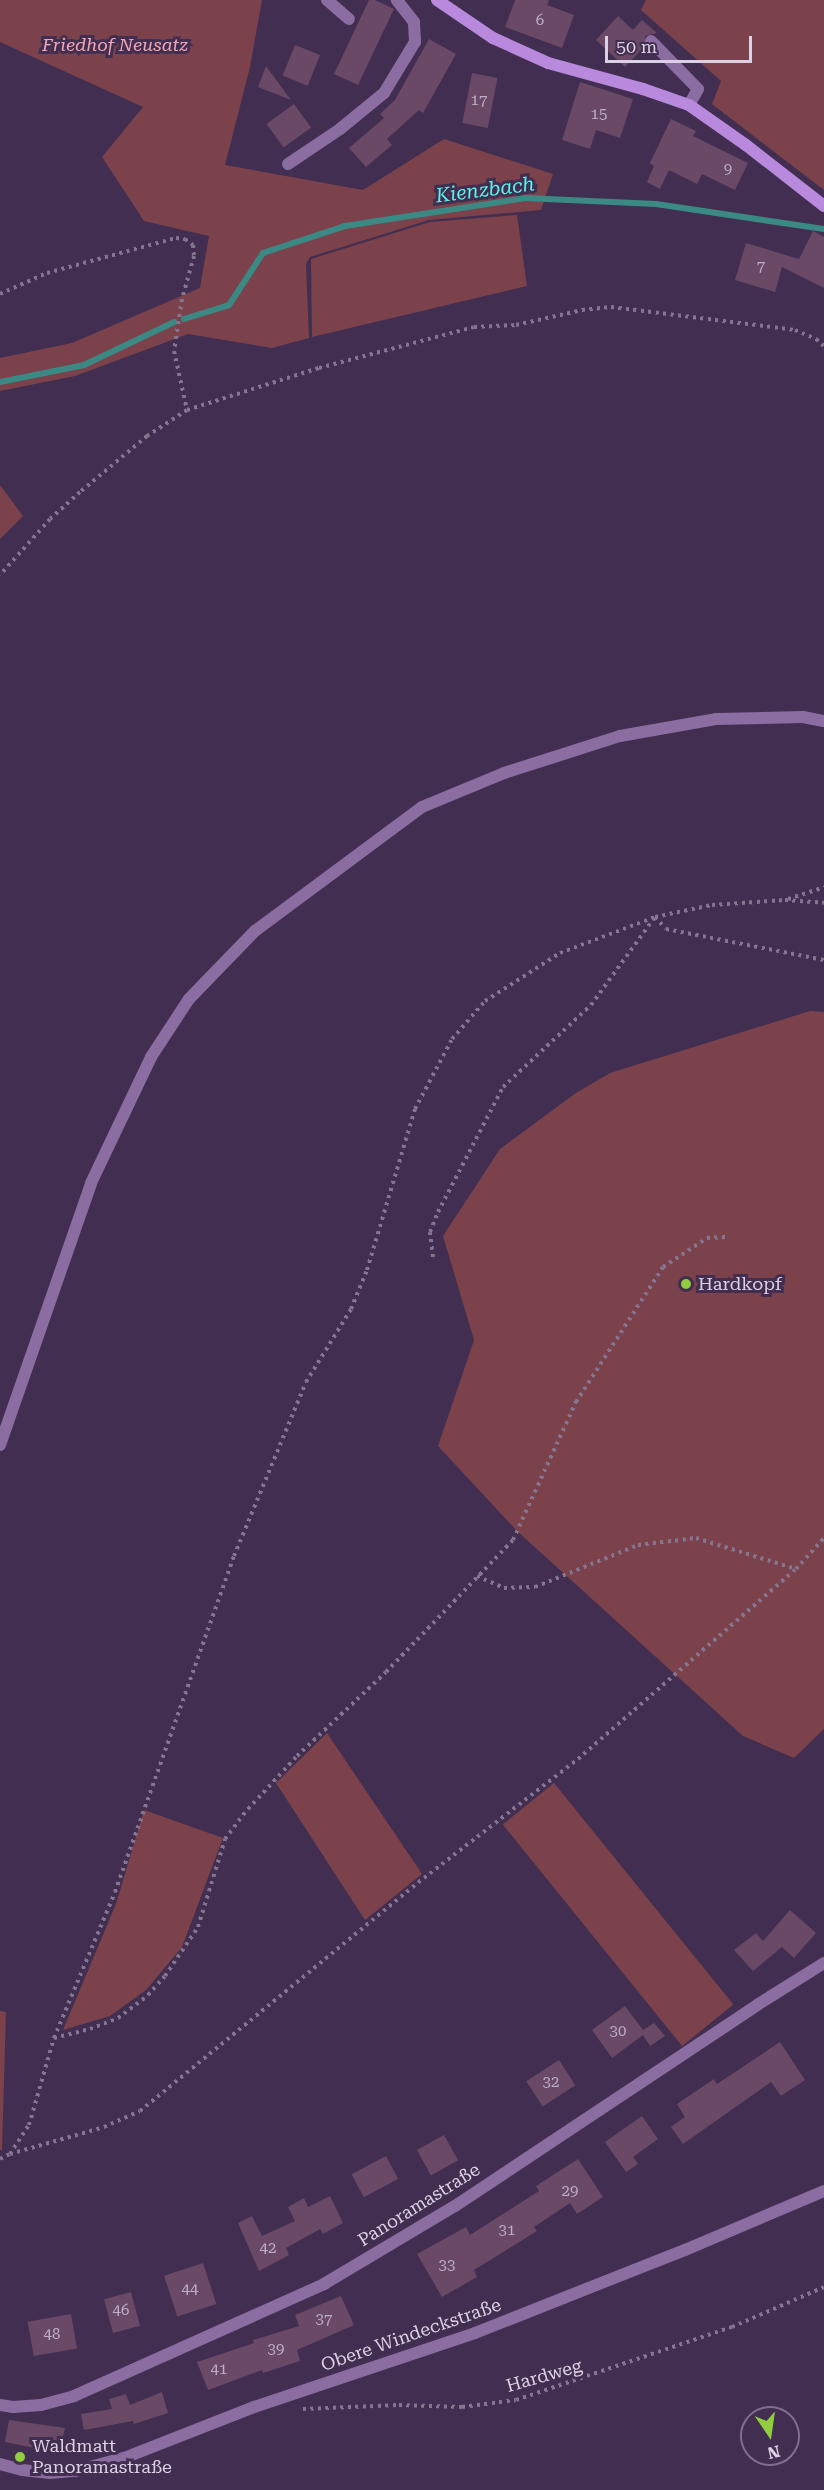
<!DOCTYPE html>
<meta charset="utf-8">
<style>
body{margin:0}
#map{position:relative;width:824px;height:2490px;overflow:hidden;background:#422e50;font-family:"Roboto Serif",serif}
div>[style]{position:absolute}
.green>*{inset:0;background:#7b424c;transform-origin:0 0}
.stream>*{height:6px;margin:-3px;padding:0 3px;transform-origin:3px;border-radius:3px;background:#3b8984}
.building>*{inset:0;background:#694966;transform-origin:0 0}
.path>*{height:4px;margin-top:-2px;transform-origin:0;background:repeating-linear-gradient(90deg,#857591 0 3px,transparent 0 7.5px)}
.service>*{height:12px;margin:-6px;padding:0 6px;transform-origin:6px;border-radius:6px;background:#8b6da1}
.minor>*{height:12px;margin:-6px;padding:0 6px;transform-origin:6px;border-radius:6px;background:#8b6da1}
.tertiary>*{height:12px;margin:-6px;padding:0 6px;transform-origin:6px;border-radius:6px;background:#8b6da1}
.secondary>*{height:12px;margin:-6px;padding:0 6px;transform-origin:6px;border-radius:6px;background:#b989dd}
.dots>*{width:16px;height:16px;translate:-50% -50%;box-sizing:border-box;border:3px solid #422e50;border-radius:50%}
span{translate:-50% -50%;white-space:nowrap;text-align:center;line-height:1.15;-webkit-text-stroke:6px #422e50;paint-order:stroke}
.number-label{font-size:15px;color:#beaec5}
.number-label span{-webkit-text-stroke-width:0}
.park-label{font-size:18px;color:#f5a6b2;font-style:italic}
.poi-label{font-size:18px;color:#dbd0e5}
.left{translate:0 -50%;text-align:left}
.street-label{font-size:18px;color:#dbd0e5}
.water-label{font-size:20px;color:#5af1e8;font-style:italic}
.north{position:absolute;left:740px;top:2406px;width:60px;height:60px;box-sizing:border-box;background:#422e50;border:2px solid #7f6f8c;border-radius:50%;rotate:167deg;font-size:16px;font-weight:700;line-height:24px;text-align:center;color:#dbd0e5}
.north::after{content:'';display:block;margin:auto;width:21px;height:27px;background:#91cd3f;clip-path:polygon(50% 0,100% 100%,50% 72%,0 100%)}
.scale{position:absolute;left:605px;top:36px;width:147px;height:27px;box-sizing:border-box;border:3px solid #dbd0e5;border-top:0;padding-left:8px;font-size:18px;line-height:21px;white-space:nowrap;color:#dbd0e5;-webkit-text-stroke:4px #422e50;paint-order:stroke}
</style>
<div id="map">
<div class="green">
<i style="clip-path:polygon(0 0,262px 0,250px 67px,225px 165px,363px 190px,444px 139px,553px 174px,541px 210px,429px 220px,310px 257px,306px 264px,309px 338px,272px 348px,188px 334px,75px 376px,0 391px,0 358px,72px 343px,200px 288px,209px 236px,144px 221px,102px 157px,143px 107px,0 42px)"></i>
<i style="clip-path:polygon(646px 0,824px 0,824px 190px,712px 104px,721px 81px,641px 10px)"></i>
<i style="clip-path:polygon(517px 215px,527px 286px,312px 337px,311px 259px,430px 222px)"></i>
<i style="clip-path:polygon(0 485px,23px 516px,0 539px)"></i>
<i style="clip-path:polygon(810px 1011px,824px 1012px,824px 1729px,794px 1758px,743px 1736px,517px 1531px,438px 1446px,474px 1340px,443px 1236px,500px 1149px,576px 1093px,610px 1073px)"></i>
<i style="clip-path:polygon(327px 1733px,422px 1874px,365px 1920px,276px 1783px)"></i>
<i style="left:554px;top:1783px;width:285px;height:66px;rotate:51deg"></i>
<i style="clip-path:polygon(144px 1810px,223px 1838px,182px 1947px,146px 1990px,110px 2016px,63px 2030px,116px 1904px)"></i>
<i style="clip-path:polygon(0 2011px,6px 2012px,2px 2150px,0 2150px)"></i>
</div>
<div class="stream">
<i style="left:184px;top:319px;width:47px;rotate:-17.3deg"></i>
<i style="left:229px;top:305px;width:62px;rotate:-56.8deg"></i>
<i style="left:263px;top:253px;width:86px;rotate:-18.2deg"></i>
<i style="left:345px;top:226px;width:182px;rotate:-8.8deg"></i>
<i style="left:525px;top:198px;width:131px;rotate:2.6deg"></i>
<i style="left:656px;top:204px;width:170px;rotate:8.5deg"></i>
<i style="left:0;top:382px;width:86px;rotate:-11.4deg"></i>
<i style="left:84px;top:365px;width:100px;rotate:-25.5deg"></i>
</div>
<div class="building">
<i style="clip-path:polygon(369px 0,375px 0,394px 9px,358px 85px,334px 74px)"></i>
<i style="clip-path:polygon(515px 0,549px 0,547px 5px,574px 15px,562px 48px,505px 27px)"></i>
<i style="clip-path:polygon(618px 16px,633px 30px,642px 20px,657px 33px,645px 36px,645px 46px,625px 67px,596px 40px)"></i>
<i style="clip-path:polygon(429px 39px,456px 54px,423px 113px,419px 110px,387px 139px,392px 145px,366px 167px,349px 148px,384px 118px,380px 114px,395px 100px)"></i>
<i style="left:295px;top:45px;width:27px;height:33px;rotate:22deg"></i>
<i style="clip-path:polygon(266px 66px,291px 100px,258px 87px)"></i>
<i style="left:472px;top:73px;width:26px;height:51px;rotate:11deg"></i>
<i style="clip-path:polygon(580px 82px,633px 99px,620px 138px,596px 130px,590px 149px,562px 140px)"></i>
<i style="left:294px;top:104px;width:29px;height:34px;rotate:54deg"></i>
<i style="clip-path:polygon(671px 119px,696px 131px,693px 136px,748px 163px,735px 190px,702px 174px,697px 184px,669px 170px,660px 189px,647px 182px,654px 166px,650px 163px)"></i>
<i style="clip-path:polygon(813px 231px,824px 237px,824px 288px,782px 267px,775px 292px,735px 280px,746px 243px,799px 259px)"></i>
<i style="clip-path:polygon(790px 1910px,816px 1933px,794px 1958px,782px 1947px,753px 1971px,734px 1950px,756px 1933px,763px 1941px)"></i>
<i style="clip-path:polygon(625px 2006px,643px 2030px,654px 2023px,665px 2036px,650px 2046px,643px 2035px,612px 2058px,592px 2030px)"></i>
<i style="clip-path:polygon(780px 2042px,805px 2080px,781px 2096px,771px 2082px,683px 2144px,671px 2127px,685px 2117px,677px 2104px,714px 2079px,717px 2084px)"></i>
<i style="left:559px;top:2060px;width:30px;height:39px;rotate:57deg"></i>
<i style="clip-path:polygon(642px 2116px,658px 2139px,633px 2157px,638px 2164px,626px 2172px,605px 2142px)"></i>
<i style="left:444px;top:2135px;width:29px;height:31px;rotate:61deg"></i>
<i style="left:386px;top:2156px;width:26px;height:39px;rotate:62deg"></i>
<i style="clip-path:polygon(578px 2159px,603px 2197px,577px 2214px,570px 2203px,534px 2227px,537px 2231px,474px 2270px,477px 2277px,442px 2297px,417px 2254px,466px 2227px,470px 2235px,539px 2191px,536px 2186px)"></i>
<i style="clip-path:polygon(330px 2196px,343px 2223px,323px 2234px,320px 2229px,286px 2248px,289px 2255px,259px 2271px,238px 2223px,252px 2216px,262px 2236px,295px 2221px,288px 2207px,304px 2198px,308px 2207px)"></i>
<i style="left:203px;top:2263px;width:43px;height:41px;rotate:72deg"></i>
<i style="left:131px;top:2292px;width:35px;height:28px;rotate:75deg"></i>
<i style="clip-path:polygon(341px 2296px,354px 2325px,297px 2350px,300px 2361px,263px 2373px,262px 2370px,208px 2390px,197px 2362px,254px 2343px,253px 2340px,299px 2326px,295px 2315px)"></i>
<i style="left:71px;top:2314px;width:35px;height:44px;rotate:80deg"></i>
<i style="clip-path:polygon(162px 2392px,168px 2413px,134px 2424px,133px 2421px,84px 2430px,81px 2414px,112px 2409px,109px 2399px,126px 2394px,130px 2405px)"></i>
<i style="clip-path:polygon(9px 2420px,65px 2428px,59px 2453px,5px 2442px)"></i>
</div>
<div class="path">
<i style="left:0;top:294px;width:51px;rotate:-24.1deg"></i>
<i style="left:47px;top:273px;width:134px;rotate:-15.2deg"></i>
<i style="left:176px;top:238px;width:9px;rotate:6deg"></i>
<i style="left:185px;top:239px;width:10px;rotate:37deg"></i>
<i style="left:193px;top:245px;width:11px;rotate:85deg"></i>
<i style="left:194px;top:256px;width:45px;rotate:105.6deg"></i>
<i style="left:182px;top:299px;width:53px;rotate:98.7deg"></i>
<i style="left:174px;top:351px;width:60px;rotate:77.6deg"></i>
<i style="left:187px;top:410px;width:48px;rotate:147deg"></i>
<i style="left:147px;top:436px;width:87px;rotate:140.1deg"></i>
<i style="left:80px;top:492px;width:40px;rotate:138deg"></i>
<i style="left:50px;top:519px;width:75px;rotate:131.8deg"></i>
<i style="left:187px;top:410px;width:139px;rotate:-17.7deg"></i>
<i style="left:319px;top:368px;width:160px;rotate:-14.8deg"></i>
<i style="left:474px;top:327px;width:42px;rotate:-2.7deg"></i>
<i style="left:516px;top:325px;width:68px;rotate:-12.8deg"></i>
<i style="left:582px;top:310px;width:29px;rotate:-6deg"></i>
<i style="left:611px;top:307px;width:185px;rotate:7.1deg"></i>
<i style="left:795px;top:330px;width:23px;rotate:23deg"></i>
<i style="left:816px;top:339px;width:11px;rotate:41deg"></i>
<i style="left:788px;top:899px;width:38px;rotate:-18deg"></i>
<i style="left:433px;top:1257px;width:25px;rotate:-97deg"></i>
<i style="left:430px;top:1232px;width:22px;rotate:-68deg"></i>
<i style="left:438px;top:1212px;width:141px;rotate:-62.5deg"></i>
<i style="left:503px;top:1087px;width:120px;rotate:-43deg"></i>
<i style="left:591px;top:1005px;width:109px;rotate:-54deg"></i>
<i style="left:655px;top:917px;width:16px;rotate:47deg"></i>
<i style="left:666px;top:929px;width:161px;rotate:11.1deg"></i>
<i style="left:477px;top:1576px;width:30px;rotate:24deg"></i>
<i style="left:504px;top:1588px;width:31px;rotate:-2deg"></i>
<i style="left:535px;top:1587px;width:111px;rotate:-22.2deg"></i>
<i style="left:638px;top:1545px;width:58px;rotate:-6.9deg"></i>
<i style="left:696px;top:1538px;width:105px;rotate:17.2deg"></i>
<i style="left:54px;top:2038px;width:37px;rotate:-14deg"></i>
<i style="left:90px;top:2029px;width:30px;rotate:-21deg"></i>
<i style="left:118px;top:2018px;width:38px;rotate:-37deg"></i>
<i style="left:148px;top:1995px;width:25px;rotate:-48deg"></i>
<i style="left:165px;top:1976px;width:59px;rotate:-56deg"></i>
<i style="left:198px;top:1927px;width:92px;rotate:-72.9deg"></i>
<i style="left:225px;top:1839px;width:38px;rotate:-53deg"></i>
<i style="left:248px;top:1809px;width:72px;rotate:-47.2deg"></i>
<i style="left:297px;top:1756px;width:122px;rotate:-43.3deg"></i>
<i style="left:386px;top:1672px;width:183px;rotate:-46.1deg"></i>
<i style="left:513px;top:1540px;width:152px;rotate:-65.5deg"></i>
<i style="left:576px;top:1402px;width:161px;rotate:-57.2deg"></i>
<i style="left:663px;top:1267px;width:53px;rotate:-33.4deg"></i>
<i style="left:707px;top:1238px;width:18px;rotate:-3deg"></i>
<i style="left:10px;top:2154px;width:98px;rotate:-16deg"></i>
<i style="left:104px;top:2127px;width:39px;rotate:-24deg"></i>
<i style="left:140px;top:2111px;width:367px;rotate:-39.4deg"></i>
<i style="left:424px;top:1878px;width:195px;rotate:-37.7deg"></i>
<i style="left:578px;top:1759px;width:289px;rotate:-41.1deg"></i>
<i style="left:796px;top:1569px;width:42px;rotate:-47.9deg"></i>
<i style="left:0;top:2159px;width:11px;rotate:-27deg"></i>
<i style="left:10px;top:2154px;width:35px;rotate:-57deg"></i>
<i style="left:29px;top:2125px;width:91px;rotate:-74deg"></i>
<i style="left:54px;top:2038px;width:158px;rotate:-67.3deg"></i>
<i style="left:115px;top:1892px;width:356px;rotate:-70.5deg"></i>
<i style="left:234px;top:1556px;width:188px;rotate:-67.5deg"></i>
<i style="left:306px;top:1382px;width:86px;rotate:-58.3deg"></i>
<i style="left:351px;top:1309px;width:42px;rotate:-67.7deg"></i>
<i style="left:367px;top:1270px;width:168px;rotate:-73.4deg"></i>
<i style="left:415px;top:1109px;width:79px;rotate:-62.1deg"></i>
<i style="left:452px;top:1039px;width:50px;rotate:-49deg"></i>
<i style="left:485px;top:1001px;width:89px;rotate:-32.6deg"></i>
<i style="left:560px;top:953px;width:102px;rotate:-20.8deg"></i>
<i style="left:655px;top:917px;width:58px;rotate:-11.9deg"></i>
<i style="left:712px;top:905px;width:73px;rotate:-3.9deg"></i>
<i style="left:785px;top:900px;width:39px;rotate:4deg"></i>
<i style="left:303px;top:2409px;width:96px;rotate:-2.4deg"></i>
<i style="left:399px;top:2405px;width:63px;rotate:1.8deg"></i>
<i style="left:462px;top:2407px;width:54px;rotate:-7.4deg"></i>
<i style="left:516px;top:2400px;width:228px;rotate:-18.7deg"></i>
<i style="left:732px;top:2327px;width:100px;rotate:-23.5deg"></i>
</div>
<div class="service">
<i style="left:327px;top:0;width:29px;rotate:41deg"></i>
<i style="left:651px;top:41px;width:67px;rotate:45.6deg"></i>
<i style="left:698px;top:89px;width:18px;rotate:119deg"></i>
</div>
<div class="minor">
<i style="left:288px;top:164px;width:63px;rotate:-33.9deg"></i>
<i style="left:340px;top:129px;width:57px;rotate:-39.3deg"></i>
<i style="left:384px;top:93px;width:60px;rotate:-58.7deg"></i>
<i style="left:415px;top:42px;width:20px;rotate:-93deg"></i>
<i style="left:414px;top:22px;width:28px;rotate:-128deg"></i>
<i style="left:0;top:1445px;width:277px;rotate:-70.8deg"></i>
<i style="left:91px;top:1183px;width:140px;rotate:-64.5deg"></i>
<i style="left:151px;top:1057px;width:69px;rotate:-56.8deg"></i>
<i style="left:189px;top:999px;width:95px;rotate:-45.9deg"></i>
<i style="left:255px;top:931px;width:208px;rotate:-36.6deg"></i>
<i style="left:422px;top:807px;width:89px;rotate:-22.5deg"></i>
<i style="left:504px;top:773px;width:122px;rotate:-17.7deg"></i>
<i style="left:620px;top:736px;width:97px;rotate:-10deg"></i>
<i style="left:716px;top:719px;width:87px;rotate:-1.3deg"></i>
<i style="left:803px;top:717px;width:21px;rotate:11deg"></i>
<i style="left:0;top:2405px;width:13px;rotate:9deg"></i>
<i style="left:13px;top:2407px;width:28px;rotate:-4deg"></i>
<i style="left:41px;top:2405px;width:34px;rotate:-15deg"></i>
<i style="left:74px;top:2396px;width:274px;rotate:-24.1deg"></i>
<i style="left:324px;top:2284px;width:152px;rotate:-30.8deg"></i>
<i style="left:455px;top:2206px;width:363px;rotate:-33.6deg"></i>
<i style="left:757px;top:2005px;width:79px;rotate:-32.1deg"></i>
</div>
<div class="tertiary">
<i style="left:0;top:2464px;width:23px;rotate:15deg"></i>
<i style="left:22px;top:2470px;width:28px;rotate:6deg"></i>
<i style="left:50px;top:2473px;width:25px;rotate:-5deg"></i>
<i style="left:75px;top:2471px;width:51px;rotate:-14.9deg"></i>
<i style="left:124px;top:2458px;width:140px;rotate:-21.4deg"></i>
<i style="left:254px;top:2407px;width:233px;rotate:-18.5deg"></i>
<i style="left:475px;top:2333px;width:226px;rotate:-21.6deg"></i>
<i style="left:685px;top:2250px;width:151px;rotate:-23deg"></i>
</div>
<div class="secondary">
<i style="left:437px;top:0;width:68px;rotate:34.2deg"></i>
<i style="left:493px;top:38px;width:60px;rotate:24.4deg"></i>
<i style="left:548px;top:63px;width:98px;rotate:15.3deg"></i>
<i style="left:643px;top:89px;width:49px;rotate:19.2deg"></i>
<i style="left:689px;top:105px;width:70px;rotate:35.1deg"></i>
<i style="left:746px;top:145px;width:99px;rotate:38deg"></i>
</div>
<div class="dots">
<i style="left:686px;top:1284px;background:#91cd3f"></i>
<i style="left:20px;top:2457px;background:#91cd3f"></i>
</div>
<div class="number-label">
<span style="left:540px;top:21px">6</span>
<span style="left:479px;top:101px">17</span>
<span style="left:599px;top:115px">15</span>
<span style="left:728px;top:170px">9</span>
<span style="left:761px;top:267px">7</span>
<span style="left:618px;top:2032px">30</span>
<span style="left:551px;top:2083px">32</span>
<span style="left:570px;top:2192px">29</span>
<span style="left:507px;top:2231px">31</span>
<span style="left:268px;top:2249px">42</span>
<span style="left:447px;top:2266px">33</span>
<span style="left:190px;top:2290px">44</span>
<span style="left:121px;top:2311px">46</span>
<span style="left:324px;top:2320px">37</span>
<span style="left:52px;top:2335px">48</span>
<span style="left:276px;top:2350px">39</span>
<span style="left:219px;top:2370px">41</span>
</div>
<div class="park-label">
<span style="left:115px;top:45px">Friedhof Neusatz</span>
</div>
<div class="poi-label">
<span class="left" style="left:698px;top:1284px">Hardkopf</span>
<span class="left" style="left:32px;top:2457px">Waldmatt<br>Panoramastraße</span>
</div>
<div class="street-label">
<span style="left:419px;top:2205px;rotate:-32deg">Panoramastraße</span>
<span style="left:411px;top:2335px;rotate:-19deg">Obere Windeckstraße</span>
<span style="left:544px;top:2376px;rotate:-16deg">Hardweg</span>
</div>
<div class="water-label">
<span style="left:485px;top:190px;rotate:-7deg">Kienzbach</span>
</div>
<div class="north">N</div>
<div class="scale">50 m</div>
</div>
